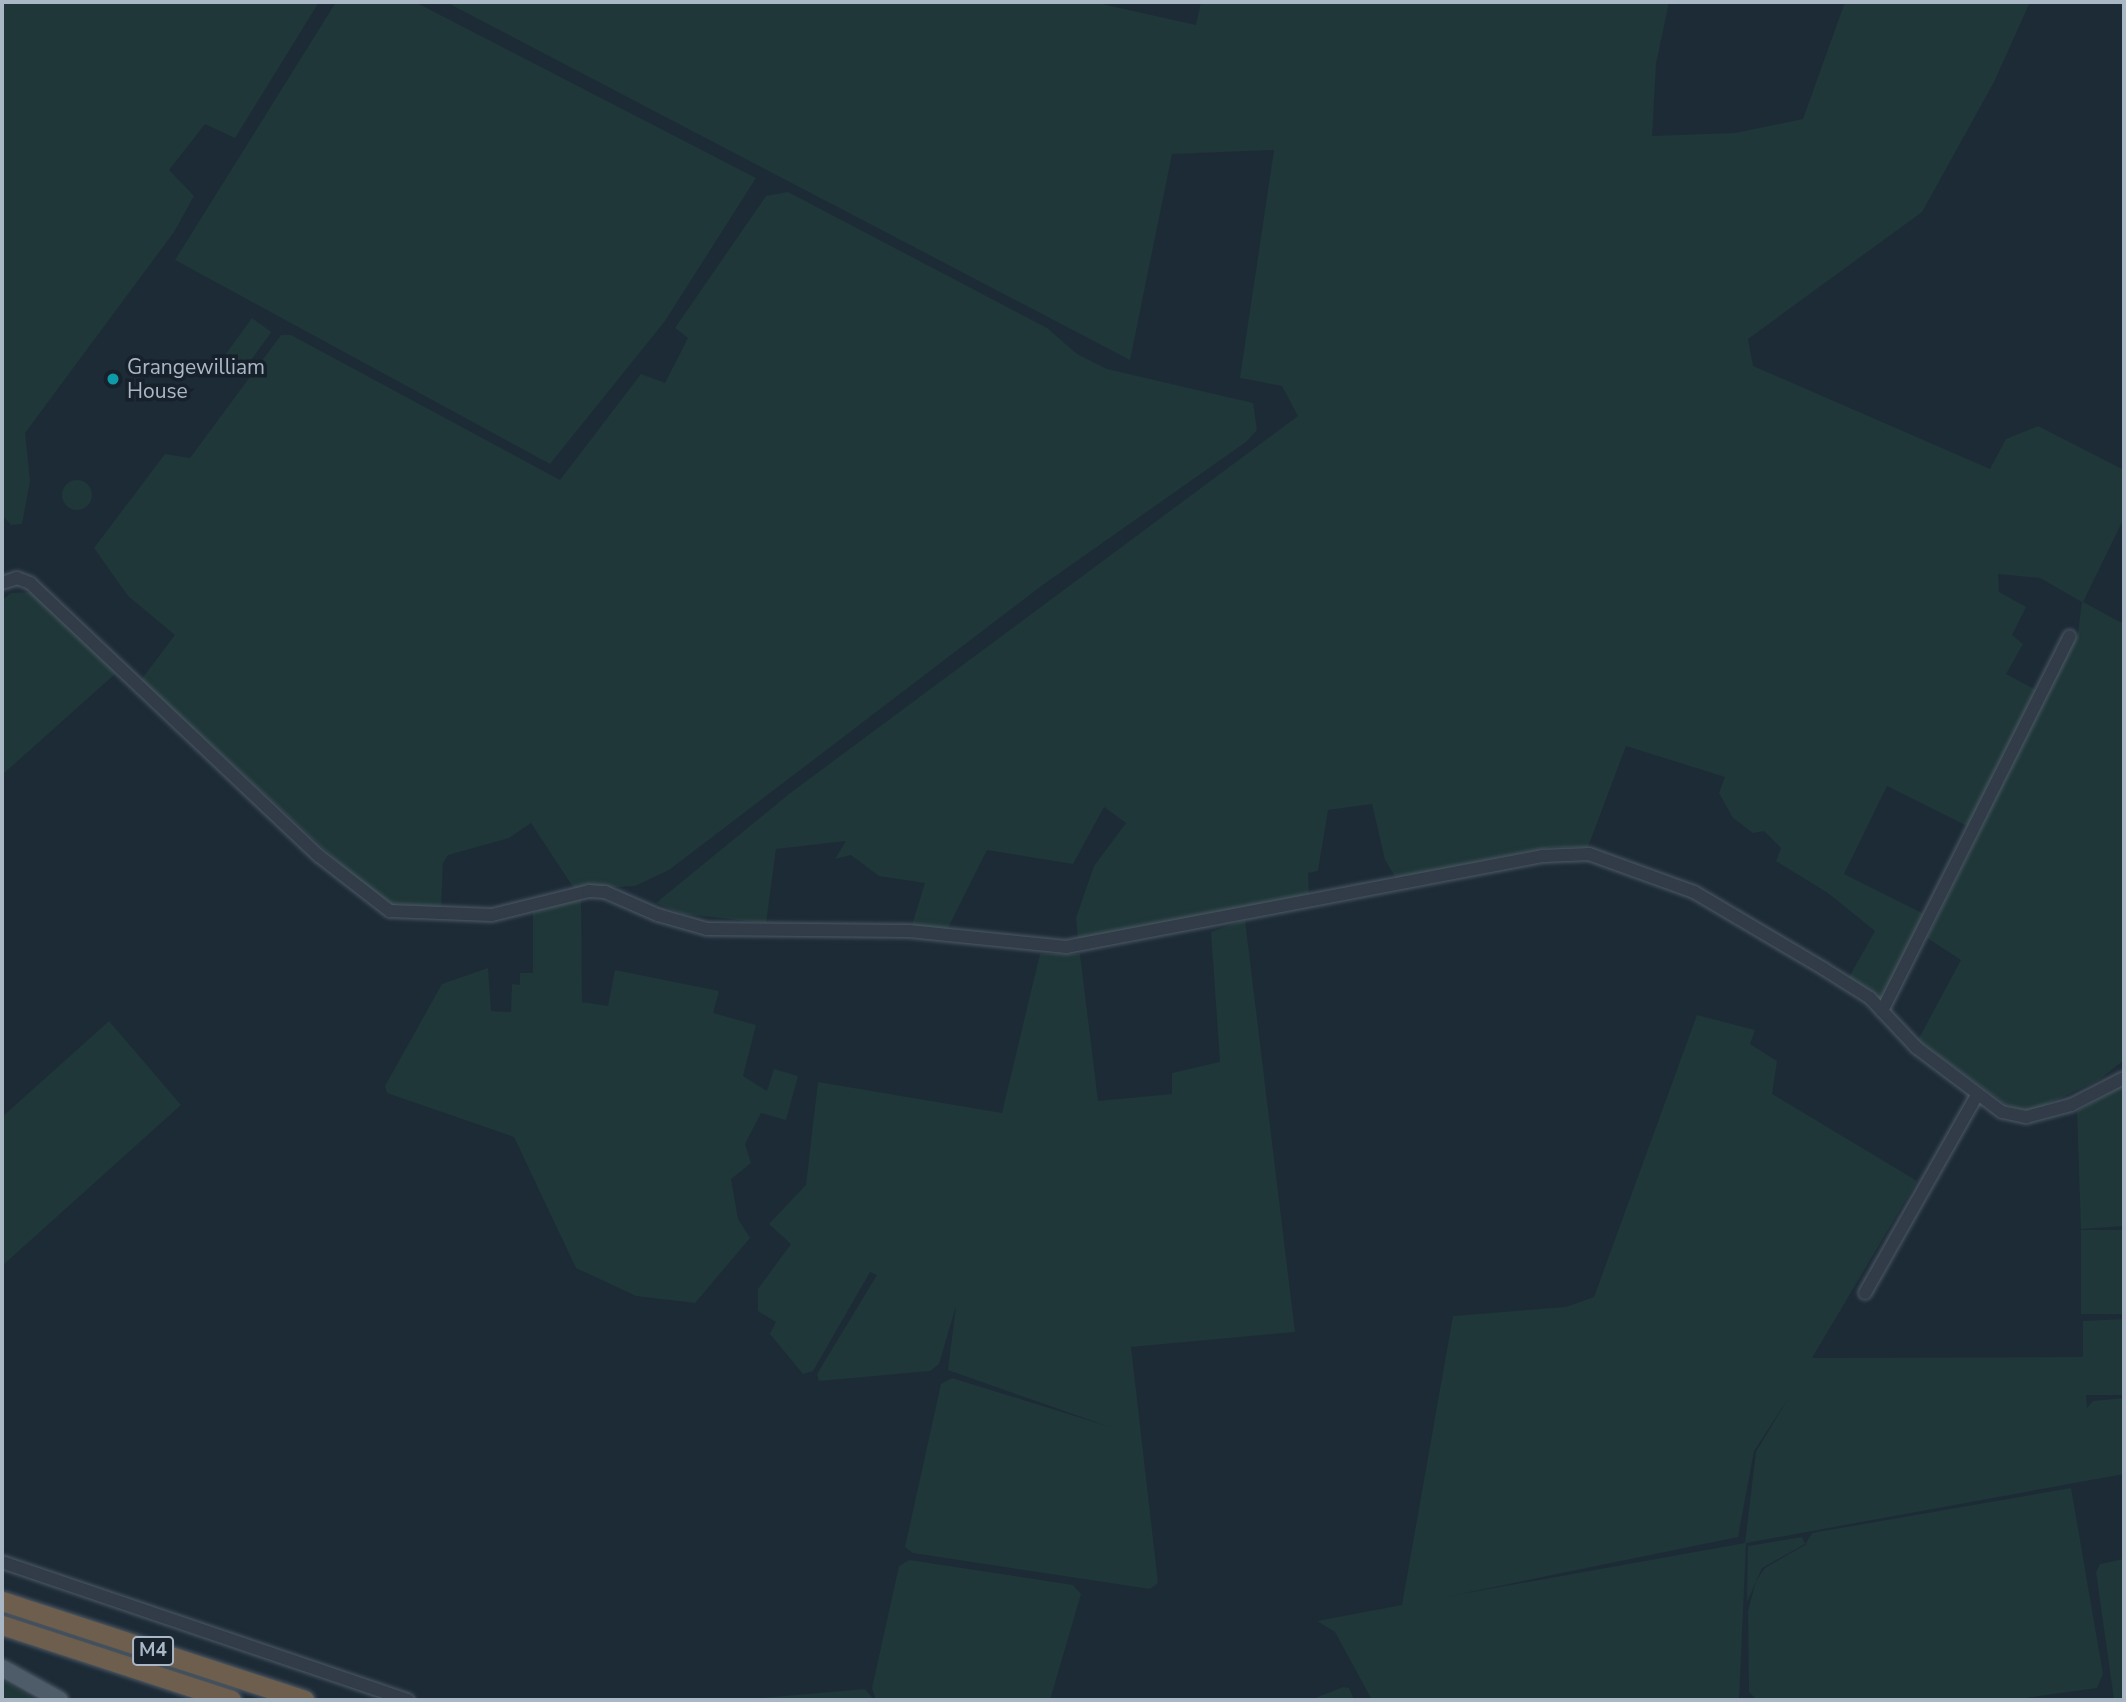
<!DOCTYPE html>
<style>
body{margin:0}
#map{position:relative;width:2126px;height:1702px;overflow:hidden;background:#1d2b37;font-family:"Nunito Sans",sans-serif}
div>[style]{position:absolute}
.green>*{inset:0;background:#1f3738;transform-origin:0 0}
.round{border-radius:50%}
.roads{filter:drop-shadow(0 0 2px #4e5a66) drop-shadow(0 0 2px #4e5a66)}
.minor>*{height:12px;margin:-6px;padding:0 6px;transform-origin:6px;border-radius:6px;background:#313c48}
.major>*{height:16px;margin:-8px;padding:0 8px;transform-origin:8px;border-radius:8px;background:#4e5b68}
.highway>*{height:19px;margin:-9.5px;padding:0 9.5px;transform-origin:9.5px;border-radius:9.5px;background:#6e5e4d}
.dots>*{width:19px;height:19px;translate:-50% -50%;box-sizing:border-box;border:4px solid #17212c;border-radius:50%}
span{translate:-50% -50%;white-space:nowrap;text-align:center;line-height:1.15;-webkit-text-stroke:7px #17212c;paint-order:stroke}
.shield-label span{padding:2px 5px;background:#17212c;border:2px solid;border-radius:5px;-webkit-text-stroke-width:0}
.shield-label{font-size:19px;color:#aab7c5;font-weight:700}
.poi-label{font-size:21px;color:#aab7c5}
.left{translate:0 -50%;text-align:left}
.frame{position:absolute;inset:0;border:4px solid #aab7c5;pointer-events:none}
</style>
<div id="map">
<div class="green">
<i style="clip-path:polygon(2px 2px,319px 2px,235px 138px,205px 124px,169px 170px,194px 196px,174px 232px,25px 433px,30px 481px,22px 524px,11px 525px,2px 515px)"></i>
<i style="clip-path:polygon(336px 2px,415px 2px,756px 178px,665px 321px,550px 464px,175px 260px)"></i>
<i style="clip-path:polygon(446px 2px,1093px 2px,1196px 25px,1201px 2px,1669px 2px,1656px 64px,1652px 136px,1735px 133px,1803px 119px,1845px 2px,2030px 2px,1994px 82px,1922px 212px,1748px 339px,1753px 366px,1990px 469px,2006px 439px,2038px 426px,2124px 470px,2124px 518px,2083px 602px,2124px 624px,2124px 1060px,2099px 1080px,2030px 1112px,2007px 1105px,1918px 1040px,1961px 960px,1927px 938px,2078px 633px,2082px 602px,2040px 578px,1998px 574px,1999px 592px,2026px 607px,2012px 635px,2023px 644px,2006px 674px,2036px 690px,1969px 827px,1887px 786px,1844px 874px,1926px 915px,1882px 1001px,1848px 979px,1875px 931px,1828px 893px,1776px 861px,1781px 848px,1764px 831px,1753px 833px,1733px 818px,1719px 793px,1725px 777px,1626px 746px,1588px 847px,1551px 847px,1396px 878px,1385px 860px,1372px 804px,1328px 810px,1318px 871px,1308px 873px,1309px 896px,1078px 939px,1076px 918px,1094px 866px,1126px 823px,1104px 807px,1073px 864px,987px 850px,947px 930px,912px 925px,925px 883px,879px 876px,851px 855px,835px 859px,846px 841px,776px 849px,766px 923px,684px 914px,656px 903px,789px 794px,1298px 416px,1282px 386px,1240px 378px,1274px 150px,1172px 154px,1130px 360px)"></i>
<i style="clip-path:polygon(788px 192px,1047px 328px,1077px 354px,1107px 369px,1253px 403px,1257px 430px,1246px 442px,1044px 584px,669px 870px,635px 886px,575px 890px,531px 823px,509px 838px,448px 855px,443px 863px,441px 909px,386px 906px,141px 680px,175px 635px,128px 596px,94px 548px,165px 454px,190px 458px,281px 335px,291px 335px,560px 480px,641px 374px,665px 383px,688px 338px,675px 328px,766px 196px)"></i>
<i style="left:252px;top:318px;width:24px;height:49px;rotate:36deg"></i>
<i class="round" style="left:62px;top:480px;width:30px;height:30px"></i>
<i style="clip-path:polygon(31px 592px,109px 664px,115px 674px,2px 775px,2px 600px,11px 593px)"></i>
<i style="clip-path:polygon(581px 899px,582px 1002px,608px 1006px,615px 970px,719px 991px,713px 1013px,756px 1025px,743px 1076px,767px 1091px,774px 1069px,798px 1076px,786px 1120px,761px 1113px,745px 1144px,751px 1163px,731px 1179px,738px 1219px,750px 1238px,695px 1303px,636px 1296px,576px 1268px,514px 1137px,387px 1093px,385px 1086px,442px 984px,488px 968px,491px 1011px,511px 1012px,512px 984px,520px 985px,520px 973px,533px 973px,533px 912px)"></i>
<i style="clip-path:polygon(1245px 920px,1295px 1332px,1131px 1347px,1158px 1583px,1150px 1589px,913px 1553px,905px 1547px,941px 1384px,952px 1378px,1110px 1427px,948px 1370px,956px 1306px,939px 1364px,930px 1371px,819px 1381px,817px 1374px,877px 1275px,870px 1272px,813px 1371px,803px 1374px,770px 1334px,776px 1322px,758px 1311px,758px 1289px,791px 1244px,769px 1224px,806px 1185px,818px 1082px,1002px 1113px,1040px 954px,1080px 954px,1098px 1101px,1172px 1094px,1172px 1073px,1220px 1062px,1211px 932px)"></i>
<i style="clip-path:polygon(evenodd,1697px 1015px,1755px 1030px,1750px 1044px,1777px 1061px,1772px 1094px,1917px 1181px,1812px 1358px,2083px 1357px,2083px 1321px,2124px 1319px,2124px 1395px,2086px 1395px,2087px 1408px,2093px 1401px,2124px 1398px,2124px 1474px,1746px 1543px,1739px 1700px,1372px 1700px,1335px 1632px,1317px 1621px,1402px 1605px,1453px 1316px,1566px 1307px,1594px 1297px,1697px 1015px,1789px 1397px,1756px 1452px,1745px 1543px,1450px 1596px,1738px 1537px,1754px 1451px,1789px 1397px)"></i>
<i style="clip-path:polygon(109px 1021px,181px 1105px,2px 1266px,2px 1117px)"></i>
<i style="clip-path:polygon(2124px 1084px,2124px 1226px,2081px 1229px,2077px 1111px)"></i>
<i style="left:2124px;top:1230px;width:84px;height:43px;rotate:90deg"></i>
<i style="clip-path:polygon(2071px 1488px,2103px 1674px,2097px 1688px,2011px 1700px,1757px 1700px,1749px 1692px,1748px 1611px,1756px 1581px,1765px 1568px,1805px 1545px,1812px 1533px)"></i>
<i style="clip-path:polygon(1802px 1537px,1805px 1544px,1762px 1568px,1747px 1602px,1748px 1546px)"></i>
<i style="clip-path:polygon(2124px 1559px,2124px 1700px,2114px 1700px,2096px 1572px,2100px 1564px)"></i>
<i style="clip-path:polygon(909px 1560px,1073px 1585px,1081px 1594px,1050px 1700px,876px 1700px,872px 1688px,899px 1566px)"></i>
<i style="clip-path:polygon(2px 1680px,36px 1700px,2px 1700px)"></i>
<i style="clip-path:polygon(1343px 1687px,1349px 1688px,1354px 1700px,1310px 1700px)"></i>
<i style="clip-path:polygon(865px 1689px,874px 1700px,739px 1700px)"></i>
</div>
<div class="roads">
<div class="minor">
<i style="left:2px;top:583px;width:16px;rotate:-18deg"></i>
<i style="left:17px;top:578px;width:14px;rotate:21deg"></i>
<i style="left:30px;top:583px;width:398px;rotate:43.4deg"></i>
<i style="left:319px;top:856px;width:90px;rotate:37.8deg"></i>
<i style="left:390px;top:911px;width:102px;rotate:2.2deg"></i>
<i style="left:492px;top:915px;width:100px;rotate:-13.9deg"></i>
<i style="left:589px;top:891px;width:16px;rotate:4deg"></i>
<i style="left:605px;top:892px;width:58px;rotate:23.5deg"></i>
<i style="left:658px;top:915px;width:51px;rotate:15.9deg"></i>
<i style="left:707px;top:929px;width:202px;rotate:0.6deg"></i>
<i style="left:909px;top:931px;width:158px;rotate:5.8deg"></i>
<i style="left:1066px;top:947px;width:486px;rotate:-10.8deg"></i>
<i style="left:1543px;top:856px;width:46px;rotate:-2.5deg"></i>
<i style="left:1589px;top:854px;width:112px;rotate:19.9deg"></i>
<i style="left:1694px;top:892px;width:151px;rotate:30.6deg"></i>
<i style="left:1824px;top:969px;width:54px;rotate:32.2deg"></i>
<i style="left:1870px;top:998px;width:69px;rotate:46.8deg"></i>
<i style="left:1917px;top:1048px;width:106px;rotate:37deg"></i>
<i style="left:2002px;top:1112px;width:25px;rotate:12deg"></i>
<i style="left:2026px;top:1117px;width:47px;rotate:-14.9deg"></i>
<i style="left:2071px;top:1105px;width:59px;rotate:-27deg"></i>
<i style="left:1882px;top:1011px;width:419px;rotate:-63.4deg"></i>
<i style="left:1865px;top:1293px;width:227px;rotate:-60.5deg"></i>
<i style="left:2px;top:1562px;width:429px;rotate:18.8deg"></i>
</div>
<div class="major">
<i style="left:2px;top:1668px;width:66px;rotate:28.9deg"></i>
</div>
<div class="highway">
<i style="left:2px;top:1601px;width:318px;rotate:18.1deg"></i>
<i style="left:2px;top:1625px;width:241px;rotate:18.1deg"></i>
</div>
</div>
<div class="dots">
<i style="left:113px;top:379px;background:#0f9aa8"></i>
</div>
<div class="shield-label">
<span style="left:153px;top:1651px">M4</span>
</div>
<div class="poi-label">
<span class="left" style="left:127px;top:379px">Grangewilliam<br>House</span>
</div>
<div class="frame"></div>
</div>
